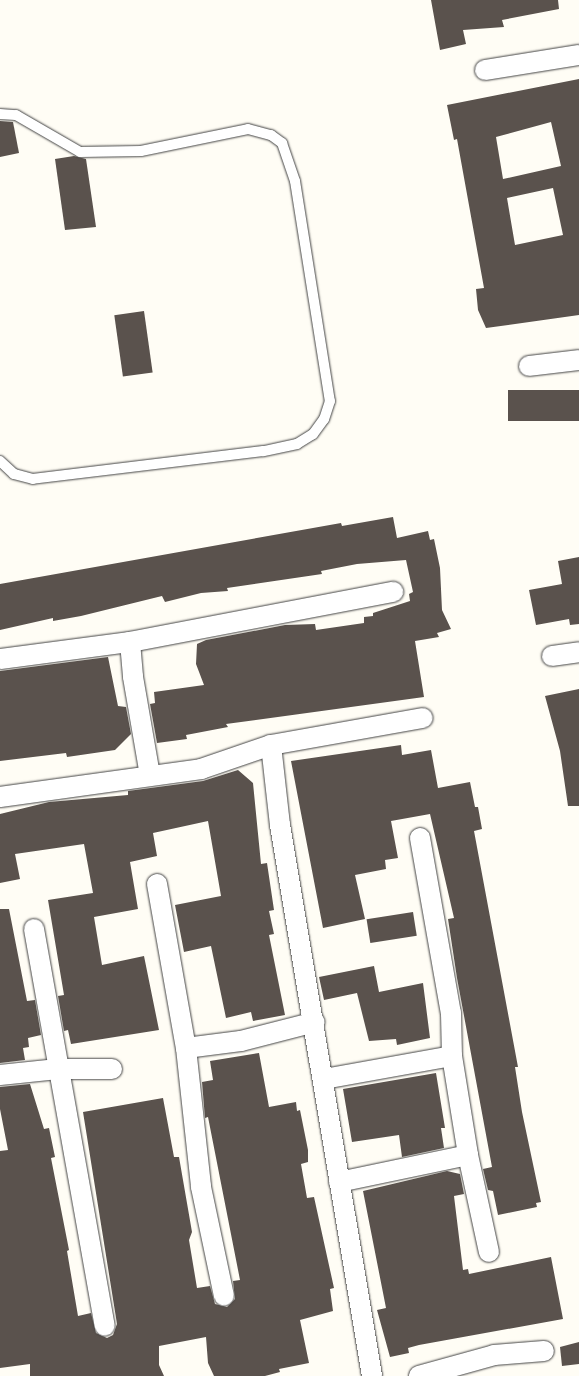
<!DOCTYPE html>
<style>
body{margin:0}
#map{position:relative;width:579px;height:1376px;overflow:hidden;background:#fffdf5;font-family:"IBM Plex Serif",serif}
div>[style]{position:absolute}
.building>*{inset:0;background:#5a524d;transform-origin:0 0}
.roads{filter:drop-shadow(0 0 1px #444) drop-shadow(0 0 1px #444)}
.service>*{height:10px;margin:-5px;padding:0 5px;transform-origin:5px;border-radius:5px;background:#fff}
.minor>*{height:20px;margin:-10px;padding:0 10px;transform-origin:10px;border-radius:10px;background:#fff}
span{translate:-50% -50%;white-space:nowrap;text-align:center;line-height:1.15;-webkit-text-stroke:5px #fff;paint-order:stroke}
</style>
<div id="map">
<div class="building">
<i style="clip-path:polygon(431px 0,558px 0,559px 9px,502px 20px,504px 27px,463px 30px,466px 44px,440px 50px)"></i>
<i style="clip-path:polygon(evenodd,579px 79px,579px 315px,486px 328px,478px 310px,476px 289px,484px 288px,457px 139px,454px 140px,447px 105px,579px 79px,551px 122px,561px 166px,503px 179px,496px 137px,551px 122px,579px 79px,553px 188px,563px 235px,515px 245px,507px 198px,553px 188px)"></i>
<i style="clip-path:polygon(0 121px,13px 122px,19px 153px,0 157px)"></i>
<i style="clip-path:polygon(74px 156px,86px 159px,96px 227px,65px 230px,55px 159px)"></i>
<i style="left:144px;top:311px;width:62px;height:30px;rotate:82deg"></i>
<i style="left:579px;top:390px;width:31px;height:71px;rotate:90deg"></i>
<i style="clip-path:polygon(393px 517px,397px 538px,428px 531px,430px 540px,434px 539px,440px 568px,442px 610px,451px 629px,437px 633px,439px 637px,415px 641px,424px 697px,226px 724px,228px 727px,186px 735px,187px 739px,157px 743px,150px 704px,155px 703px,154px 692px,204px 685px,196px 664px,197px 644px,206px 640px,285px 625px,315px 624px,316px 630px,364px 623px,364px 617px,373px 616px,373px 613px,410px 601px,409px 594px,413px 592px,406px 560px,357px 564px,321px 571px,322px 574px,227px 588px,228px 591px,201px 593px,165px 602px,162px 596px,81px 616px,53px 621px,53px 618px,0 630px,0 584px,341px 523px,342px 526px)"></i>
<i style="clip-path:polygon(579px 557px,579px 624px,570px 625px,569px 619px,536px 625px,529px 590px,562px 584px,558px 561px)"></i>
<i style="clip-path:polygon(108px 657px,118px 706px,126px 707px,131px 734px,115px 750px,67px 757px,66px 753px,0 761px,0 671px)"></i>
<i style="clip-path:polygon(579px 689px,579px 806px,568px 806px,560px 751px,545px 696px)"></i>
<i style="clip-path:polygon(401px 745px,402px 755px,431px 750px,438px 788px,470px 782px,475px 807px,478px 807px,482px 829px,474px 831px,518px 1067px,515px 1067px,522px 1112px,541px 1202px,536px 1203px,537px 1207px,498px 1215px,493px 1191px,488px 1190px,483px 1169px,492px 1167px,457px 978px,448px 919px,454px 918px,430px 814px,391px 821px,398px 858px,385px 860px,386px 869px,355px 875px,365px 919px,323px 928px,291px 761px)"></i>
<i style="clip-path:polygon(238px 770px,253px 783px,261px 864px,267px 863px,274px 910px,269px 911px,274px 934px,269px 935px,285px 1015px,253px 1021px,251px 1012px,226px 1018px,211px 946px,184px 952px,175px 905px,221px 896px,208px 821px,153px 833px,157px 856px,130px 862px,138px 909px,94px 917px,102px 965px,144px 956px,159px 1030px,71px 1044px,68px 1030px,64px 1031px,58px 996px,64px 995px,48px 900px,93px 893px,84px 844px,15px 854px,20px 879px,0 883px,0 814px,49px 802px,128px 795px,128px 791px,203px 781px)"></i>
<i style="clip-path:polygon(0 909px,9px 909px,27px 1001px,35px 1000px,41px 1035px,28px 1038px,29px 1047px,23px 1048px,25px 1060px,0 1063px)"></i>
<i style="left:413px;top:912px;width:24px;height:47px;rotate:81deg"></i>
<i style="clip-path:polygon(374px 966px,379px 992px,423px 983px,430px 1038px,397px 1045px,396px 1039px,369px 1041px,357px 993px,324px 1000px,319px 977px)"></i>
<i style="clip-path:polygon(259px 1053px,269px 1107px,296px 1102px,297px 1111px,300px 1110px,308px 1150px,308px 1162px,301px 1164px,307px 1198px,314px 1197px,334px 1288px,330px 1289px,333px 1311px,300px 1320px,309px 1363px,279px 1369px,280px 1372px,265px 1376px,214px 1376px,208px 1363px,206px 1337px,159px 1346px,159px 1365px,164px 1376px,30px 1376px,30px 1364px,0 1368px,0 1151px,8px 1150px,0 1109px,0 1087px,30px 1084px,44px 1129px,49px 1128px,55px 1157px,51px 1158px,69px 1250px,67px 1251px,78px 1316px,91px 1313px,96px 1333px,107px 1338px,113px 1335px,117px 1324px,83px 1112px,163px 1098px,174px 1157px,179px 1157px,192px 1232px,189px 1240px,197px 1288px,210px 1286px,215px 1304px,227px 1307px,235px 1299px,233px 1281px,240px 1280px,208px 1117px,205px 1118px,202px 1082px,213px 1080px,210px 1061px)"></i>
<i style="clip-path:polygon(436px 1073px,445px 1128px,441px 1128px,444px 1148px,402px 1157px,399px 1135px,352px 1142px,343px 1089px)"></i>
<i style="clip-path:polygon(447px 1171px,460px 1174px,464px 1194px,454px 1196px,463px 1270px,468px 1269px,469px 1274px,551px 1257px,563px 1319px,419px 1345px,408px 1348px,409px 1353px,390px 1357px,377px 1310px,386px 1308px,363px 1191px)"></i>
<i style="clip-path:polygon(579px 1342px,579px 1364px,562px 1366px,560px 1347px)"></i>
</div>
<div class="roads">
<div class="service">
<i style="left:0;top:114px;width:16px;rotate:4deg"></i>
<i style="left:16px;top:115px;width:74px;rotate:30deg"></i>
<i style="left:80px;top:152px;width:61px;rotate:-0.9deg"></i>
<i style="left:141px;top:151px;width:109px;rotate:-11.6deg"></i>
<i style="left:248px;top:129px;width:24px;rotate:15deg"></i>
<i style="left:271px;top:135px;width:14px;rotate:36deg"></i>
<i style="left:282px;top:143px;width:40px;rotate:71.1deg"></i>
<i style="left:295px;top:181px;width:223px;rotate:81deg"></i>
<i style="left:330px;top:401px;width:19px;rotate:108deg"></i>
<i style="left:324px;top:419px;width:19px;rotate:126deg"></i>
<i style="left:313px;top:434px;width:19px;rotate:148deg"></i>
<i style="left:297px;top:444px;width:35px;rotate:168deg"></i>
<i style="left:263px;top:451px;width:232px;rotate:173.1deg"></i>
<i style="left:33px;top:479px;width:20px;rotate:-165deg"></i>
<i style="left:14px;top:474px;width:19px;rotate:-137deg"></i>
</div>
<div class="minor">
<i style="left:485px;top:70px;width:95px;rotate:-9.1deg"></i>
<i style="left:529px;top:366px;width:50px;rotate:-6.8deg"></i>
<i style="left:130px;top:642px;width:35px;rotate:85deg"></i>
<i style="left:133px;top:677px;width:99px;rotate:80.2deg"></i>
<i style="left:552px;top:656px;width:27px;rotate:-8deg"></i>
<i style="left:0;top:659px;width:131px;rotate:-7.5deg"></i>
<i style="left:130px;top:642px;width:268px;rotate:-10.8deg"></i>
<i style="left:271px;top:745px;width:81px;rotate:83.6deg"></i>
<i style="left:280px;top:825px;width:559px;rotate:80.52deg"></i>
<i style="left:0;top:797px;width:203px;rotate:-7.9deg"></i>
<i style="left:201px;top:769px;width:74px;rotate:-18.9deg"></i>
<i style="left:271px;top:745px;width:154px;rotate:-10.1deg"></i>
<i style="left:420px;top:838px;width:178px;rotate:80deg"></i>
<i style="left:451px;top:1013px;width:43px;rotate:88.7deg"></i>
<i style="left:452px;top:1056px;width:100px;rotate:80.8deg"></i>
<i style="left:468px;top:1155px;width:99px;rotate:77.8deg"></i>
<i style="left:157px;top:884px;width:167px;rotate:80deg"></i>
<i style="left:186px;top:1048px;width:140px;rotate:83.8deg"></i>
<i style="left:201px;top:1187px;width:111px;rotate:78.1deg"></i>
<i style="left:34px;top:929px;width:403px;rotate:79.9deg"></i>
<i style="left:186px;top:1048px;width:55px;rotate:-7.3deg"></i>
<i style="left:241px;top:1041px;width:76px;rotate:-14.4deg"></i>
<i style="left:0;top:1075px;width:58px;rotate:-5.9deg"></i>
<i style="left:58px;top:1069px;width:54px"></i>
<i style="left:324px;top:1079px;width:130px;rotate:-10.2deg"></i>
<i style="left:339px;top:1182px;width:132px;rotate:-11.8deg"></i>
<i style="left:419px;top:1376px;width:78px;rotate:-15.6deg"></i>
<i style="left:494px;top:1355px;width:50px;rotate:-4.6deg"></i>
</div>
</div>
</div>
